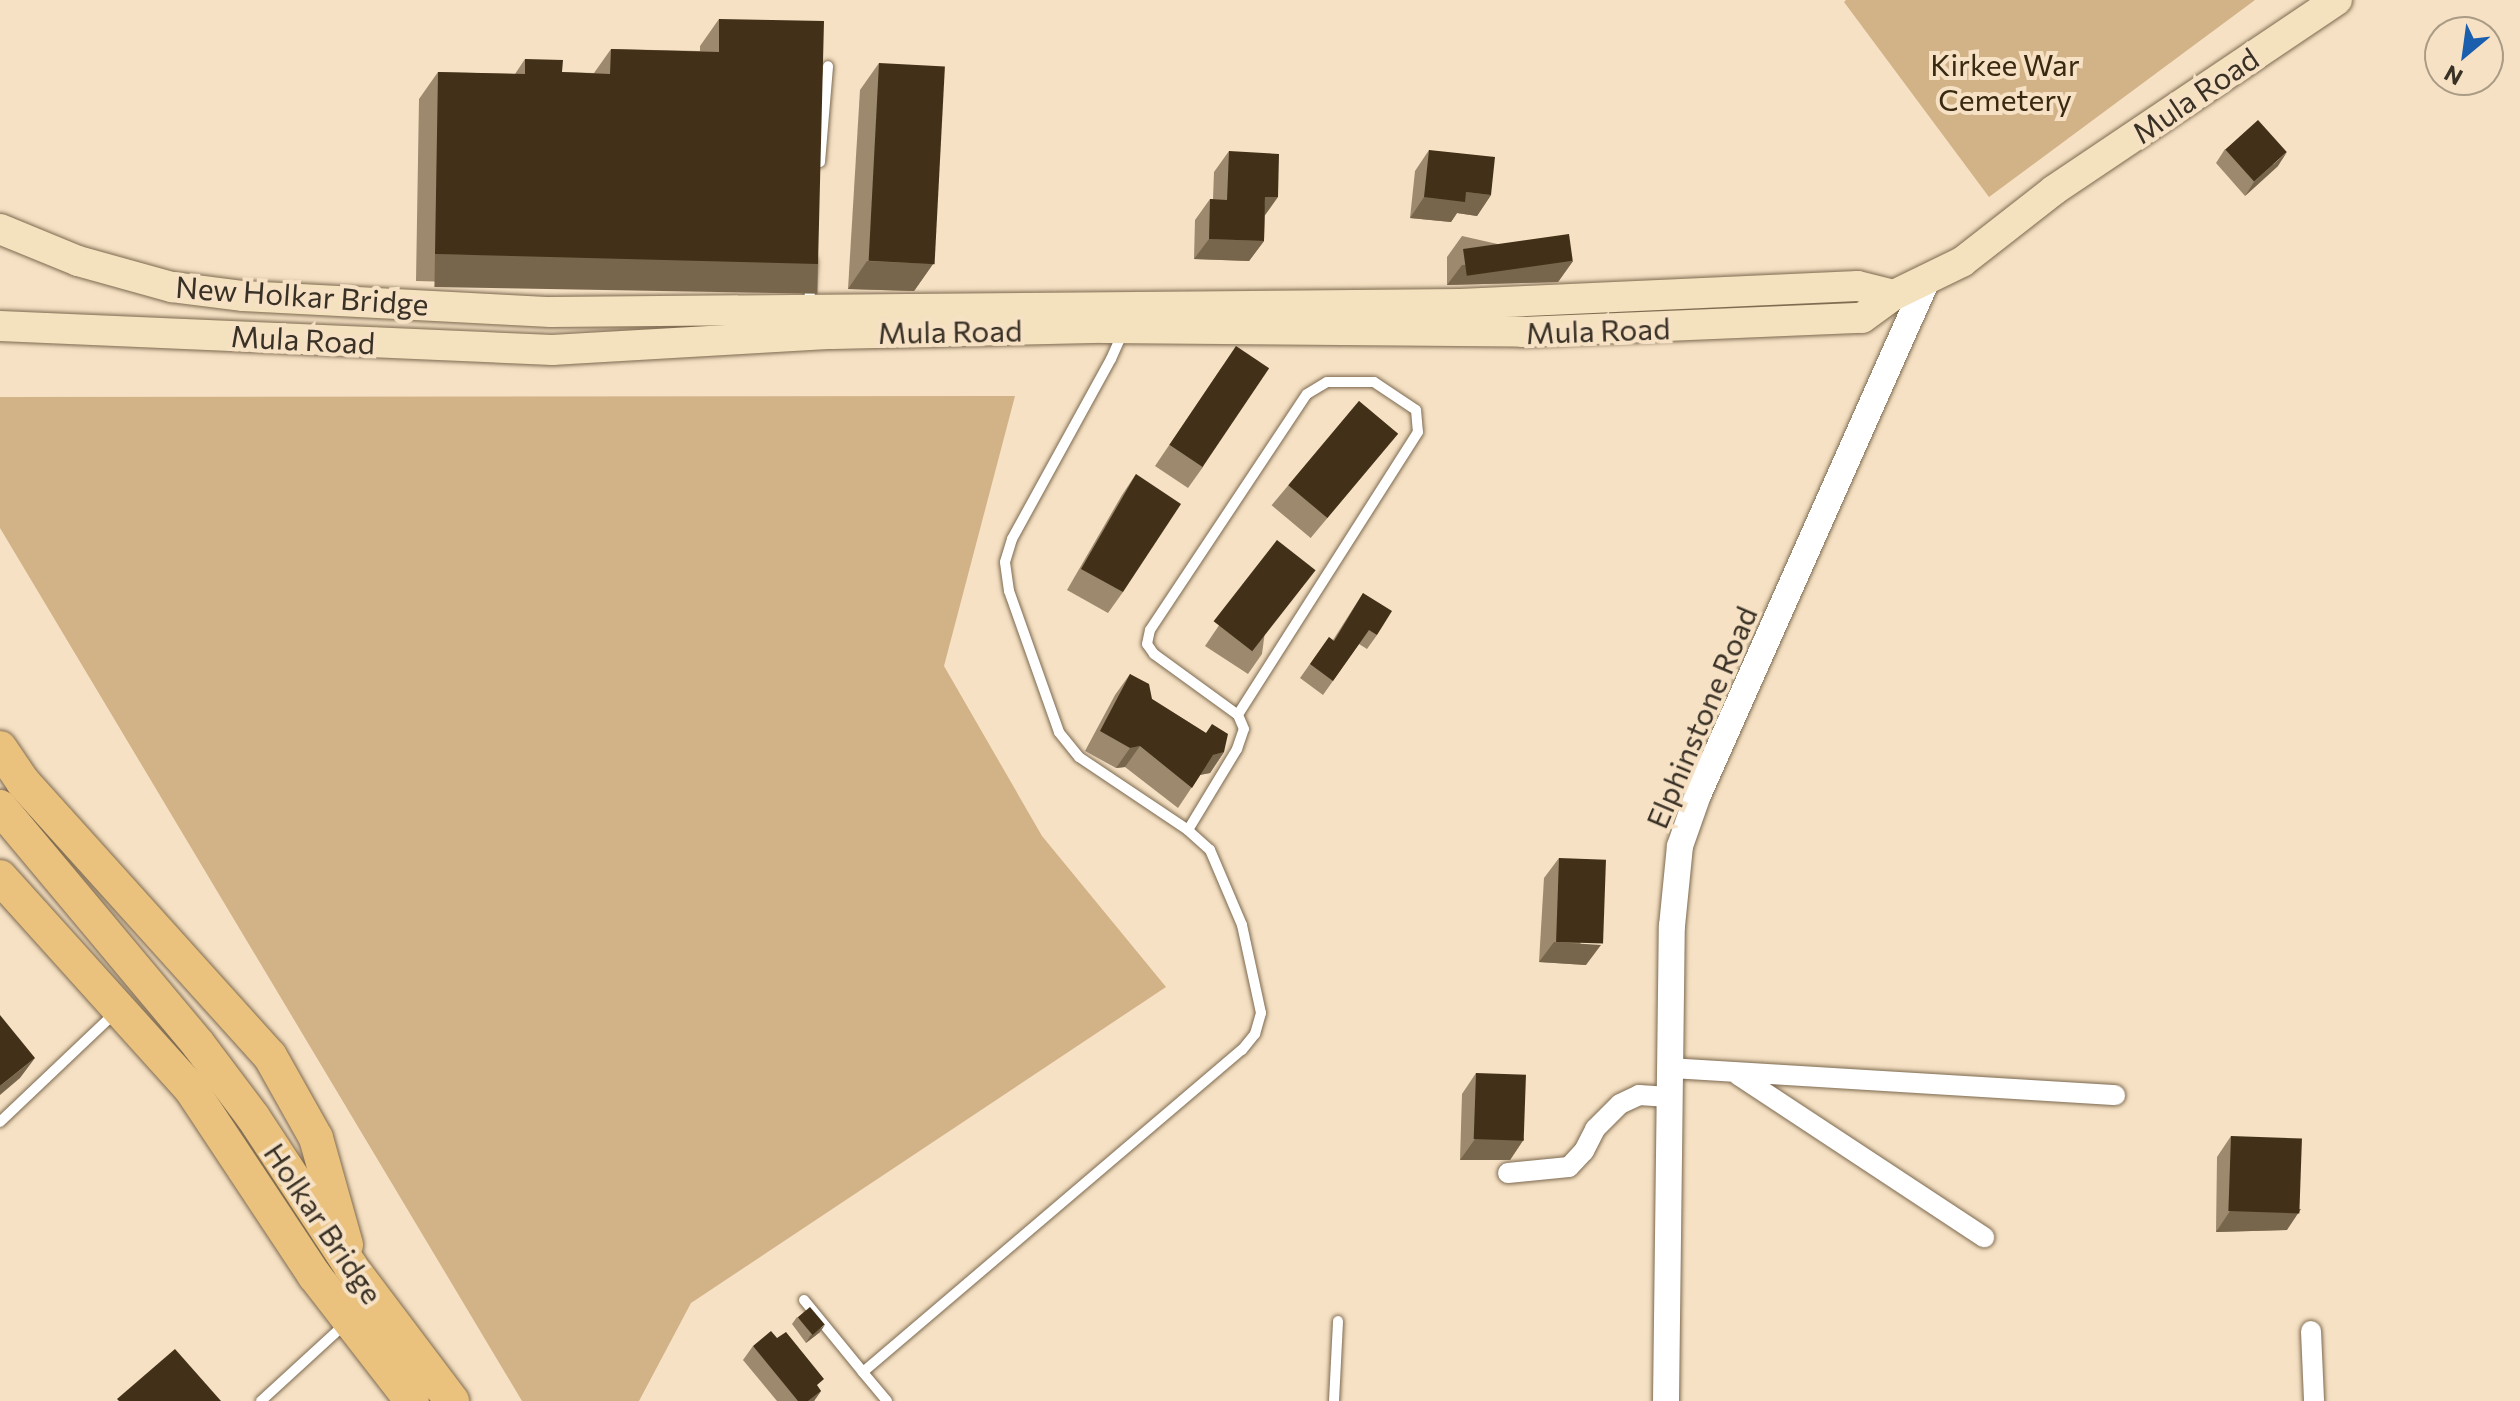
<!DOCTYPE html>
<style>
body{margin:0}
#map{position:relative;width:2520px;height:1401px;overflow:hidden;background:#f6e1c4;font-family:Commissioner,sans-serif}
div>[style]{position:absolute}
.green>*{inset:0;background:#d2b287}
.roads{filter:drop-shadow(0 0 2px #7c694f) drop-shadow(0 0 2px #7c694f)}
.service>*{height:10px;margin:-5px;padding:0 5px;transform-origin:5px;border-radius:5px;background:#fff}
.minor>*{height:20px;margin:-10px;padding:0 10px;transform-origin:10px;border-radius:10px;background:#fff}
.tertiary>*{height:26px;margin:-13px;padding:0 13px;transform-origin:13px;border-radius:13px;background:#fff}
.secondary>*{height:30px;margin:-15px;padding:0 15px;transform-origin:15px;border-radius:15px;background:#f4e1be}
.primary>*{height:34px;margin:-17px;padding:0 17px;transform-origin:17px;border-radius:17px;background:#eac27e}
.wall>*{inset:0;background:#9c896e;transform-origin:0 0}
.shaded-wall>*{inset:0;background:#78664c;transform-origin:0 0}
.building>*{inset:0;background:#423118;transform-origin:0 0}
span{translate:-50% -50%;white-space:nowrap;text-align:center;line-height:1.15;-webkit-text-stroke:8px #f6e1c4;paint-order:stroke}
.park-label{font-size:30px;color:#392910}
.street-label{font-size:30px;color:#393126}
.north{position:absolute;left:2424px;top:16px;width:80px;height:80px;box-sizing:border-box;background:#f6e1c4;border:2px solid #aa9b85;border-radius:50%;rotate:209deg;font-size:22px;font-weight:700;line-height:32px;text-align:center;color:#393126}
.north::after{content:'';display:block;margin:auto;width:28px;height:36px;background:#1a5eae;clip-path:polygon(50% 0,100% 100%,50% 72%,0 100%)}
</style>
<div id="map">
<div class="green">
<i style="clip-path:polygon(1846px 0,2255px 0,1989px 197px,1844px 2px)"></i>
<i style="clip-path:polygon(1015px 396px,944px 666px,1042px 836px,1166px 987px,691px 1303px,639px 1401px,522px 1401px,0 528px,0 397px)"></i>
</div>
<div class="roads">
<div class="service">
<i style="left:820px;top:162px;width:96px;rotate:-85.2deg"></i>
<i style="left:809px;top:305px;width:44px;rotate:-86.1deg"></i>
<i style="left:1188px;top:830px;width:95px;rotate:-58.8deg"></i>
<i style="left:1237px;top:749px;width:21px;rotate:-71deg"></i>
<i style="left:1244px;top:729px;width:15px;rotate:-113deg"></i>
<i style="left:1238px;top:715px;width:104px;rotate:-144deg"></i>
<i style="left:1154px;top:654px;width:12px;rotate:-125deg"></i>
<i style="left:1147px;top:644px;width:14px;rotate:-78deg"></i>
<i style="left:1150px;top:630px;width:283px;rotate:-56.4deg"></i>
<i style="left:1307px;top:394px;width:23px;rotate:-31deg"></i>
<i style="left:1327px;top:382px;width:47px"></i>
<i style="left:1374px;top:382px;width:50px;rotate:33.7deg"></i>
<i style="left:1416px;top:410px;width:22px;rotate:85deg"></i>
<i style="left:1418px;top:432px;width:335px;rotate:122.5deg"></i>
<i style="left:0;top:1122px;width:160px;rotate:-43.5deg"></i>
<i style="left:804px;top:1300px;width:93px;rotate:50.7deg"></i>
<i style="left:261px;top:1401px;width:115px;rotate:-42.5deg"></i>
<i style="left:887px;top:1401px;width:38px;rotate:-130deg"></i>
<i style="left:863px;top:1372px;width:497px;rotate:-40.4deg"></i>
<i style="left:1242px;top:1050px;width:21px;rotate:-51deg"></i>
<i style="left:1255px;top:1034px;width:22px;rotate:-74deg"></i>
<i style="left:1261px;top:1013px;width:90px;rotate:-102.2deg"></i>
<i style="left:1242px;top:925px;width:82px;rotate:-113.1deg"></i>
<i style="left:1210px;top:850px;width:30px;rotate:-138deg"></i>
<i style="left:1188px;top:830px;width:131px;rotate:-146.2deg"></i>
<i style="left:1079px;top:757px;width:32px;rotate:-129deg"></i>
<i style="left:1059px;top:732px;width:150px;rotate:-109.5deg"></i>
<i style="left:1009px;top:591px;width:29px;rotate:-98deg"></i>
<i style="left:1005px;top:562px;width:24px;rotate:-73deg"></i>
<i style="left:1012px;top:539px;width:205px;rotate:-61.2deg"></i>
<i style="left:1111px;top:359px;width:27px;rotate:-66deg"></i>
<i style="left:1334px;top:1401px;width:80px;rotate:-87.1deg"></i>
</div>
<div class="minor">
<i style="left:1670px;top:1068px;width:446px;rotate:3.5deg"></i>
<i style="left:1738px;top:1075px;width:295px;rotate:33.4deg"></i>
<i style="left:1508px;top:1173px;width:61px;rotate:-5.6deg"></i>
<i style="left:1569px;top:1167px;width:22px;rotate:-47deg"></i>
<i style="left:1584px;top:1151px;width:25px;rotate:-63deg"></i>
<i style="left:1595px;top:1129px;width:35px;rotate:-45deg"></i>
<i style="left:1620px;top:1104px;width:21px;rotate:-25deg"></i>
<i style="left:1639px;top:1095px;width:30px;rotate:4deg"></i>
<i style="left:2311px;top:1331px;width:70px;rotate:87.5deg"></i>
</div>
<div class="tertiary">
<i style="left:1666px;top:1401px;width:475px;rotate:-89.3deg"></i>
<i style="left:1672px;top:926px;width:80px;rotate:-84.3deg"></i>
<i style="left:1680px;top:846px;width:54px;rotate:-70.6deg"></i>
<i style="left:1698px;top:795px;width:564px;rotate:-66.03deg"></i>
</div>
<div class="secondary">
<i style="left:0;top:229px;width:84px;rotate:22.3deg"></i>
<i style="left:78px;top:261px;width:98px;rotate:15.5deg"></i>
<i style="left:172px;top:287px;width:72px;rotate:7.2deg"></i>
<i style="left:243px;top:296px;width:308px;rotate:3deg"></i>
<i style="left:551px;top:312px;width:909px;rotate:-0.5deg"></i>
<i style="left:1460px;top:304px;width:398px;rotate:-2.6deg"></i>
<i style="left:1858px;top:286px;width:37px;rotate:14deg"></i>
<i style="left:0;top:326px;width:553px;rotate:2.49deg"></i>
<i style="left:552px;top:350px;width:280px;rotate:-3.3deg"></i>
<i style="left:832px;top:334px;width:272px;rotate:-1.3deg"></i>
<i style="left:1104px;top:328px;width:419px;rotate:0.5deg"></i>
<i style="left:1523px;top:332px;width:339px;rotate:-2.4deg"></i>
<i style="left:1862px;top:318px;width:39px;rotate:-36deg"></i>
<i style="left:1894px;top:295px;width:76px;rotate:-25.9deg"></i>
<i style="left:1962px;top:262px;width:117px;rotate:-38deg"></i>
<i style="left:2054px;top:190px;width:341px;rotate:-33.9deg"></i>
</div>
<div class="primary">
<i style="left:0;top:748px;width:41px;rotate:55.9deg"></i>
<i style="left:23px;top:782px;width:369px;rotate:48deg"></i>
<i style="left:270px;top:1056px;width:94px;rotate:60.7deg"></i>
<i style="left:316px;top:1138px;width:111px;rotate:74.3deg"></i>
<i style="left:0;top:807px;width:309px;rotate:50.1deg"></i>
<i style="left:198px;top:1044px;width:91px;rotate:53deg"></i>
<i style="left:253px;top:1117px;width:179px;rotate:56.8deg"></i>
<i style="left:351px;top:1267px;width:168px;rotate:53deg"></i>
<i style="left:0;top:877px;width:285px;rotate:48deg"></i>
<i style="left:191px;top:1089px;width:224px;rotate:56.5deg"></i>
<i style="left:315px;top:1276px;width:158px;rotate:52.2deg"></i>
</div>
</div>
<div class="wall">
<i style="clip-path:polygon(719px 19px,799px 291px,416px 281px,419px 99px,438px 72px,515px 74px,525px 59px,562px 72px,594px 73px,611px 49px,700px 51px,700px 46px)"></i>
<i style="clip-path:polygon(879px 63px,933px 264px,914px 291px,848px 289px,860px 90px)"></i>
<i style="clip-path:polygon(2225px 149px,2278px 166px,2245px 196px,2216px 163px)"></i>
<i style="clip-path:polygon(1429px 150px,1491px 195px,1477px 216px,1457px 213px,1451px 222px,1410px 218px,1415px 171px)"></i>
<i style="clip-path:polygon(1229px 151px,1265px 216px,1264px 241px,1249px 261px,1194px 259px,1195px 220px,1210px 199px,1213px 199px,1214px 172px)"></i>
<i style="clip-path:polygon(1462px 236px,1573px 261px,1558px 282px,1447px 285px,1447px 257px)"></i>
<i style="clip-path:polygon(1222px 367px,1203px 467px,1188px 488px,1155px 466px)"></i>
<i style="left:1359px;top:401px;width:51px;height:136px;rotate:40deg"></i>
<i style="clip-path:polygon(1136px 474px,1123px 592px,1108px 613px,1067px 590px,1122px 495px)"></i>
<i style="clip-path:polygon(1277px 540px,1262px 654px,1248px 674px,1205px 646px)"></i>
<i style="clip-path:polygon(1363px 593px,1377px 635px,1367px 649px,1359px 644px,1323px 695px,1300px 678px,1329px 637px,1333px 640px)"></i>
<i style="clip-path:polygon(1130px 674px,1152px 699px,1206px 733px,1224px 752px,1210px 773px,1200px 775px,1178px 808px,1125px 767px,1116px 768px,1085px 751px,1115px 695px)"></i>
<i style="clip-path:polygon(1559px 858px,1586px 965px,1539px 962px,1544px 878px)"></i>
<i style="clip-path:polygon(1476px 1073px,1524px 1139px,1510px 1160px,1460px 1160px,1462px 1094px)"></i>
<i style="clip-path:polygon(2231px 1136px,2287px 1230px,2216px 1232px,2217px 1157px)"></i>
<i style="clip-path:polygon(797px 1317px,820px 1332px,806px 1343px,792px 1324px)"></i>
<i style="clip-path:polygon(753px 1346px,818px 1387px,821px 1391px,814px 1401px,777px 1401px,743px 1360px)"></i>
</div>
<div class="shaded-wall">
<i style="clip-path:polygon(2287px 152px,2278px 166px,2245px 196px,2254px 182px)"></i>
<i style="clip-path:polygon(1466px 192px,1491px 195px,1477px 216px,1457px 213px,1451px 222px,1410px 218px,1424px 197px)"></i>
<i style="clip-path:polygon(1265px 197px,1278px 197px,1263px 218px)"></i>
<i style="clip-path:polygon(1209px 239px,1264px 241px,1249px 261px,1194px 259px)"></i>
<i style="left:435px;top:254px;width:383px;height:33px;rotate:1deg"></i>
<i style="clip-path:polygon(867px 261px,933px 264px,914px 291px,848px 289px)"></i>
<i style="clip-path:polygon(1573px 261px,1558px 282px,1447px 285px,1462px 265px)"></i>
<i style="clip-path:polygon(1140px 746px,1125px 767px,1116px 768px,1130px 748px)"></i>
<i style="clip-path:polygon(1224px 752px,1210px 773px,1199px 775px,1213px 755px)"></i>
<i style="clip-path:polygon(1554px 942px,1601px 945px,1586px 965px,1539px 962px)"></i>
<i style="clip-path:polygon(35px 1058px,20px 1078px,0 1095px,0 1086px)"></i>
<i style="clip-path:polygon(1475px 1139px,1524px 1139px,1510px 1160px,1460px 1160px)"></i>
<i style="clip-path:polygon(2301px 1209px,2287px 1230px,2216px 1232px,2230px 1211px)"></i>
<i style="clip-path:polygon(825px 1325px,820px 1332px,806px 1343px,810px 1336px)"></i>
<i style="clip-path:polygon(821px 1391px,814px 1401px,808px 1401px)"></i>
</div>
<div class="building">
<i style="clip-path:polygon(719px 19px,824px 21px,818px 264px,435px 254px,438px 72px,525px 74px,525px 59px,563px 60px,562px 72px,610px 74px,611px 49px,719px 52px)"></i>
<i style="left:879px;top:63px;width:66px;height:198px;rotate:3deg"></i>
<i style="left:2258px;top:120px;width:43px;height:44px;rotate:48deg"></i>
<i style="clip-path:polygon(1429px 150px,1495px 157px,1491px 195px,1466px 192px,1465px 202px,1424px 197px)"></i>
<i style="clip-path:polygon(1229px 151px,1279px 154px,1278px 197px,1265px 197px,1264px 241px,1209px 239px,1210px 199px,1227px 200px)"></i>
<i style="left:1569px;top:234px;width:27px;height:107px;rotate:82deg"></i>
<i style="left:1236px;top:346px;width:40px;height:119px;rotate:34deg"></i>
<i style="left:1359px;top:401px;width:51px;height:110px;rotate:40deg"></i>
<i style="clip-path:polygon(1136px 474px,1181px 504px,1123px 592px,1081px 569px)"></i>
<i style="left:1277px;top:540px;width:49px;height:103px;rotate:38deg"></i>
<i style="clip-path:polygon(1363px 593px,1392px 611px,1377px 635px,1369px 630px,1333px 681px,1310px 664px,1329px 637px,1334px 641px)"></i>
<i style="clip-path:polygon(1130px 674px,1149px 684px,1152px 699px,1206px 733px,1212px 724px,1228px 734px,1224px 752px,1213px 755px,1192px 788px,1140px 746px,1130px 748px,1100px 731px)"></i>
<i style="left:1559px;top:858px;width:47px;height:84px;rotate:2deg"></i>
<i style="clip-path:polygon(0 1015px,35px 1058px,0 1086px)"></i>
<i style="left:1476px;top:1073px;width:50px;height:66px;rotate:2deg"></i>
<i style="left:2231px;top:1136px;width:71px;height:75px;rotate:2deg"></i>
<i style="left:810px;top:1307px;width:23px;height:16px;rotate:50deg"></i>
<i style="clip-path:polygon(771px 1331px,777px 1338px,786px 1332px,824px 1379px,817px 1385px,821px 1391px,808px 1401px,798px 1401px,753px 1346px)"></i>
<i style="clip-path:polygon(175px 1349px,221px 1401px,119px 1401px,117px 1399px)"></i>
</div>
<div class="park-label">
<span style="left:2005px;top:81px">Kirkee War<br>Cemetery</span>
</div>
<div class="street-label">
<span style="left:2195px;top:95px;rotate:-34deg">Mula Road</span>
<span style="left:302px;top:295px;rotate:4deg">New Holkar Bridge</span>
<span style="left:1598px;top:330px;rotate:-2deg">Mula Road</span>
<span style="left:950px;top:331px;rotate:-1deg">Mula Road</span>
<span style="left:303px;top:339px;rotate:3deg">Mula Road</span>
<span style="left:1701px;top:717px;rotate:-67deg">Elphinstone Road</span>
<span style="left:324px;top:1223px;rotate:56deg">Holkar Bridge</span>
</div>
<div class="north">N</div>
</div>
